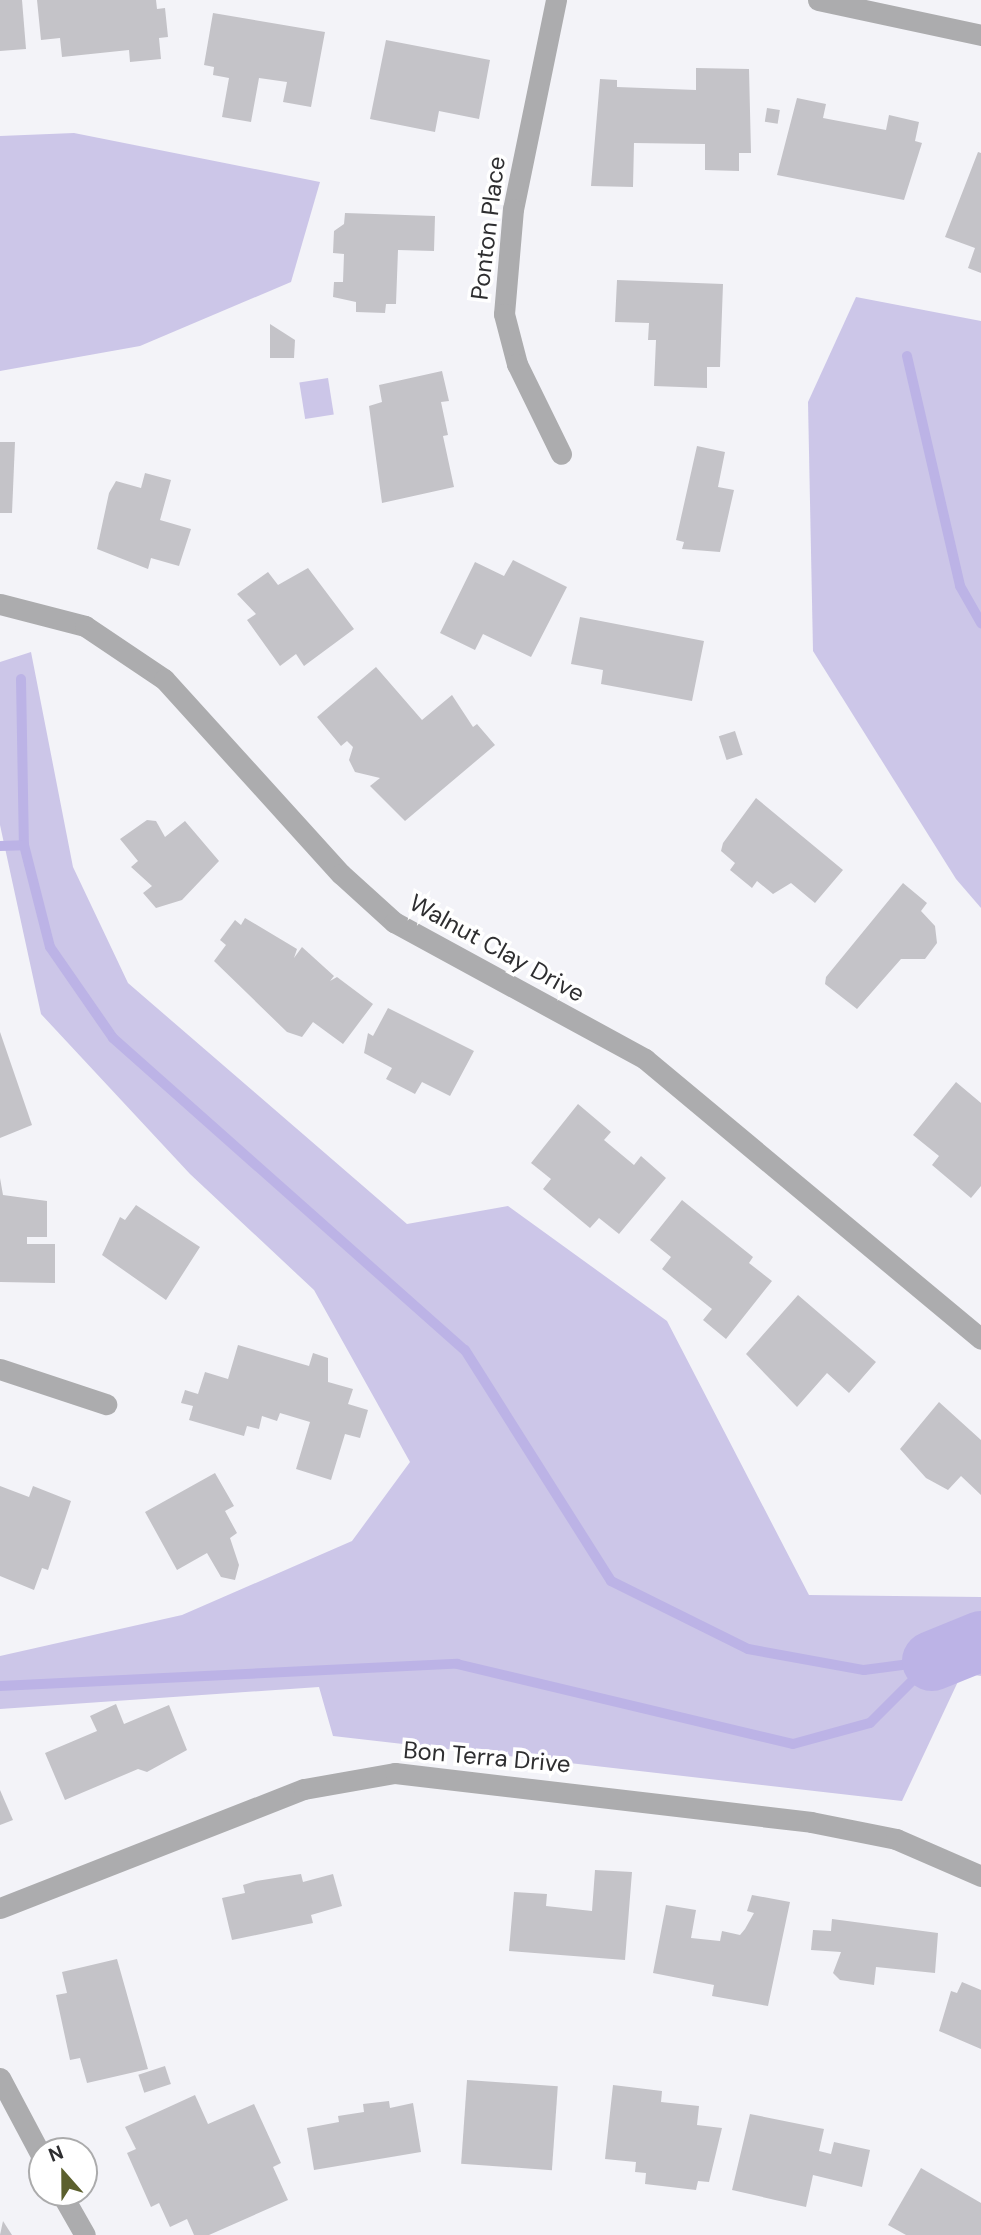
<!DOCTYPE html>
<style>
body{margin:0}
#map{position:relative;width:981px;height:2235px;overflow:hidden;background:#f3f3f8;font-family:"DM Sans",sans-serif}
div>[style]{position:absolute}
.green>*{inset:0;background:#ccc6e8;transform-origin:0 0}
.stream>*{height:10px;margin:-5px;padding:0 5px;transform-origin:5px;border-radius:5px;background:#bcb3e6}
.river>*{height:60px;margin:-30px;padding:0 30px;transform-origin:30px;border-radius:30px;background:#bcb3e6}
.building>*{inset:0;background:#c4c3c8;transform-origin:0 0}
.street>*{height:21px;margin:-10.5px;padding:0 10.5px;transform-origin:10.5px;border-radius:10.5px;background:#acacae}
span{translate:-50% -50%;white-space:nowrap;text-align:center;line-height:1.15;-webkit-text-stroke:7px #fff;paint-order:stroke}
.street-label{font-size:24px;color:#2e2e30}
.north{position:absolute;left:28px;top:2137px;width:70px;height:70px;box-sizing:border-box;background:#fff;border:2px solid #ababac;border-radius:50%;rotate:339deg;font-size:19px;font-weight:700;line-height:28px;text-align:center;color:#2e2e30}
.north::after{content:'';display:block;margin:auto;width:24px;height:32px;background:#5c602e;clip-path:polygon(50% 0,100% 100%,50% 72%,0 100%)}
</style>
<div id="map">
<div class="green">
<i style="clip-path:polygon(74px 133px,320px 182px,291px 282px,140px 346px,0 371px,0 136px)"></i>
<i style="clip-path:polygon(856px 297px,981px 321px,981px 908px,956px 879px,813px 651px,808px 402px)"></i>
<i style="left:328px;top:378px;width:37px;height:29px;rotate:81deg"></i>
<i style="clip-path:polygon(31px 652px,73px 867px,128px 983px,407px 1224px,508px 1206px,667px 1321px,809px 1595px,981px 1597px,981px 1676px,962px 1673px,902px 1801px,333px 1736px,319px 1687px,0 1709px,0 1656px,182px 1615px,352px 1541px,410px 1462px,314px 1290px,190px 1174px,41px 1014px,0 825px,0 662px)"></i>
</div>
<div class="stream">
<i style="left:907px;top:356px;width:236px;rotate:77deg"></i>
<i style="left:960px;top:586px;width:43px;rotate:60.4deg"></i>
<i style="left:21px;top:679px;width:166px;rotate:89deg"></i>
<i style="left:0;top:846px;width:24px;rotate:-2deg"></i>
<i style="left:24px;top:845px;width:105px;rotate:75.7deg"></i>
<i style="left:50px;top:947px;width:111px;rotate:55.3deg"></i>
<i style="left:113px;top:1038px;width:470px;rotate:41.6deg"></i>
<i style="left:465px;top:1350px;width:273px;rotate:57.7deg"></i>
<i style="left:611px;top:1581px;width:153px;rotate:26.4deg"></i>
<i style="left:748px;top:1649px;width:118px;rotate:10.3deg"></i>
<i style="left:864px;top:1670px;width:69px;rotate:-7.5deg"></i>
<i style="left:0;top:1686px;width:458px;rotate:-2.8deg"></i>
<i style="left:457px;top:1664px;width:345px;rotate:13.4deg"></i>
<i style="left:793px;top:1744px;width:80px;rotate:-15.3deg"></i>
<i style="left:870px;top:1723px;width:88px;rotate:-45deg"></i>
</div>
<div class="river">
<i style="left:932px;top:1661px;width:53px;rotate:-22.2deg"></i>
</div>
<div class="building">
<i style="clip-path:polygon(0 0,22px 0,26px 49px,0 51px)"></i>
<i style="clip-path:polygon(37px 0,156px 0,157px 9px,165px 8px,168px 37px,159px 38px,161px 59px,130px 62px,129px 50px,62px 57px,60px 38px,41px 40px)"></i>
<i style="clip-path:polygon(213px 13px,325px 32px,311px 107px,283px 102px,287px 82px,259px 78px,251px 122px,222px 117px,229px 78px,213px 75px,214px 67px,204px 65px)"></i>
<i style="clip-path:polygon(386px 40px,490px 60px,479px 119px,439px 111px,435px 132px,370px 119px)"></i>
<i style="clip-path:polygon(696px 68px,749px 69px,751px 153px,739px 153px,739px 171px,705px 170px,705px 144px,634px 143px,633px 187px,591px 186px,600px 79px,617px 80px,617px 87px,696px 90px)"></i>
<i style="clip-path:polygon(797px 98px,826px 104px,823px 118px,886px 130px,889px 115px,919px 122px,915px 141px,922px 143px,904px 200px,777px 175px)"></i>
<i style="left:767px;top:108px;width:13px;height:14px;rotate:9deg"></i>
<i style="clip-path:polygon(978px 152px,981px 153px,981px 273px,968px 268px,975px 248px,945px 237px)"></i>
<i style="clip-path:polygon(345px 213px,435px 216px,434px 251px,398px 250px,396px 304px,386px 304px,385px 313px,356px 312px,356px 302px,333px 297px,334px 282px,343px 282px,344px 254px,333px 253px,334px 231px,344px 224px)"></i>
<i style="clip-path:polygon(617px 280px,723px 284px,720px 367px,707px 367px,707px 388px,654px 386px,656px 340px,648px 340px,649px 323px,615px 322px)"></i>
<i style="clip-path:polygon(270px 324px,295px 340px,294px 358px,270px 358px)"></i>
<i style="clip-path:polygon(442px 371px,449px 401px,441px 402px,448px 435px,443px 436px,454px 487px,382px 503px,369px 406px,382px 402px,379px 385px)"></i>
<i style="clip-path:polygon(0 442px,15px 442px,12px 513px,0 513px)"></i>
<i style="clip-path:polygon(697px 446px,725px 452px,718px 487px,734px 490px,720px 552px,682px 549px,684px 542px,676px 540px)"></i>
<i style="clip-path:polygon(145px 473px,171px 480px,160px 520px,191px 529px,179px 566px,151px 558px,148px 569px,97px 549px,109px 493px,116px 481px,141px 488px)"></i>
<i style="clip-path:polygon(513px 560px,567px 587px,531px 657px,483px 634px,475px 650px,440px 633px,475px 562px,504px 576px)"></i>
<i style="clip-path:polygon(308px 568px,354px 629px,304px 666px,296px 654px,280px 666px,247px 620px,256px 614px,237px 594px,268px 572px,278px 585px)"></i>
<i style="clip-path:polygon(580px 617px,704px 641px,692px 701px,601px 684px,603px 670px,571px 664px)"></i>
<i style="clip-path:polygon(376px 667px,422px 720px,452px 695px,473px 727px,477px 724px,495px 745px,405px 821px,370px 786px,380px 778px,355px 772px,349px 760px,353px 747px,347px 741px,341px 746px,317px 717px)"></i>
<i style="left:735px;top:731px;width:25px;height:17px;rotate:72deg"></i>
<i style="clip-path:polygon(756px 798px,843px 870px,815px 903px,791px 883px,773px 894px,757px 881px,752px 888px,730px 870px,735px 863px,721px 851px,723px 843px)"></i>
<i style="clip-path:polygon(147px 820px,156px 821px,165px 837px,185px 821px,219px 861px,182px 900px,156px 908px,143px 893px,152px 886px,131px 867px,138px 861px,120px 839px)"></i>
<i style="clip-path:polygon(903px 883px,927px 903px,921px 911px,935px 926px,937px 943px,925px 959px,901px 959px,857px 1009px,825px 984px,826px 977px)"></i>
<i style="clip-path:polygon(245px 918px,297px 949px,294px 958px,302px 947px,334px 976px,330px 981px,337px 977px,373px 1004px,343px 1044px,313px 1022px,302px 1037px,287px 1032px,214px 961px,226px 945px,220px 940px,235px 920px,241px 925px)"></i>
<i style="clip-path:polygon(388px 1008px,474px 1051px,450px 1096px,422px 1082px,415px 1094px,386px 1079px,392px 1068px,364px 1053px,368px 1033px,373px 1036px)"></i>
<i style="clip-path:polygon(0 1032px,32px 1125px,0 1138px)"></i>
<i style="clip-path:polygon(956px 1082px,981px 1103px,981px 1186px,971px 1198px,932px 1165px,939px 1156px,913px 1135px)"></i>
<i style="clip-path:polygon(578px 1104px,611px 1132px,604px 1140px,634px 1165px,641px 1156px,666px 1178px,619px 1234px,599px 1218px,590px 1228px,543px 1189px,551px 1179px,531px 1163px)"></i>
<i style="clip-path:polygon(0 1178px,3px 1195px,47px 1201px,47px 1237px,27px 1237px,27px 1244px,55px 1244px,55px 1283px,0 1282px)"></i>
<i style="clip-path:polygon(682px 1200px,753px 1257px,749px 1263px,772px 1281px,726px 1339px,703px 1320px,712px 1309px,662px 1269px,671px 1257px,650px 1240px)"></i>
<i style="clip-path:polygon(136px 1205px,200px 1247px,166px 1300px,102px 1255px,120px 1217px,125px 1220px)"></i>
<i style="clip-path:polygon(798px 1295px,876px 1362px,849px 1393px,827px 1373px,797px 1407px,746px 1354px)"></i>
<i style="clip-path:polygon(238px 1345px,309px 1366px,313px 1353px,328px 1358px,328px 1382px,353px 1389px,348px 1404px,368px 1410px,360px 1438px,345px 1434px,331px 1480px,296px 1469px,310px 1422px,280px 1413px,277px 1421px,262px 1416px,259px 1429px,247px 1426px,244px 1436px,189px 1420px,193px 1406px,181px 1403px,185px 1390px,198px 1394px,205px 1372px,228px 1379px)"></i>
<i style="clip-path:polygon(939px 1402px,981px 1440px,981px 1495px,961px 1476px,948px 1490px,926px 1478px,900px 1449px)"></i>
<i style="clip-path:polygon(215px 1473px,234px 1506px,225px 1511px,237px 1533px,230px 1538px,239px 1565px,235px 1580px,221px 1577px,207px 1553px,177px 1570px,145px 1512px)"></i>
<i style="clip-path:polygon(0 1486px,29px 1497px,33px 1486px,71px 1501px,48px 1570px,42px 1568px,34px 1590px,0 1576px)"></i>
<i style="clip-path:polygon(116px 1704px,124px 1724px,169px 1705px,187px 1750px,147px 1772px,138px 1769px,65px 1800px,45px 1753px,97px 1731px,90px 1716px)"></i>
<i style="clip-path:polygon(0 1790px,13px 1820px,0 1825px)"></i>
<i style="clip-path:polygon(595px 1870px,632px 1872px,625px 1960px,509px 1951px,514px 1892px,547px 1894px,546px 1906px,592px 1911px)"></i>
<i style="clip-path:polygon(301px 1874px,303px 1882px,333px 1874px,342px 1906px,311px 1915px,313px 1923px,232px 1940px,222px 1898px,245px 1893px,243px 1885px,256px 1881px)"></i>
<i style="clip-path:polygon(752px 1895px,790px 1902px,768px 2006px,712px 1996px,714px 1985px,653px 1973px,666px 1905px,696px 1910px,691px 1938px,720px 1941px,722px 1931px,740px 1935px,745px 1929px,754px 1913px,747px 1911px)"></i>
<i style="clip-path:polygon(832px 1919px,938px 1933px,935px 1973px,876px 1967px,874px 1985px,840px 1980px,833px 1973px,841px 1952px,811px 1950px,813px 1930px,831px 1931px)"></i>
<i style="clip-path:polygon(117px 1959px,148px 2069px,87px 2083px,80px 2058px,70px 2060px,56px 1995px,67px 1993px,62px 1972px)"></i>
<i style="clip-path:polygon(962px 1982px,981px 1990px,981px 2049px,939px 2031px,951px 1991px,957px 1993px)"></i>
<i style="left:165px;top:2066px;width:19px;height:28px;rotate:72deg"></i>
<i style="left:467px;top:2080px;width:91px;height:84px;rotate:4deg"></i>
<i style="clip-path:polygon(613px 2085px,662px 2091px,661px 2102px,699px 2106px,697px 2125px,722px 2128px,709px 2182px,698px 2181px,696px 2190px,645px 2184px,646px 2173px,635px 2172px,636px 2162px,605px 2159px)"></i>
<i style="clip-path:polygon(195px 2095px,208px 2124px,254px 2104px,281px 2163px,273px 2167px,288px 2200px,209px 2235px,194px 2235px,187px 2219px,170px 2227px,159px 2203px,151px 2207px,127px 2153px,136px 2149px,125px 2127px)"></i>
<i style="clip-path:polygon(389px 2101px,390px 2108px,413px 2103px,421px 2152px,314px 2170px,307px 2128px,339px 2122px,338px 2116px,364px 2112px,363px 2104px)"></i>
<i style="clip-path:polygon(750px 2114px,824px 2129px,819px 2151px,831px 2154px,834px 2142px,870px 2150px,862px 2187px,813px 2175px,806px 2207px,732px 2190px)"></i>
<i style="clip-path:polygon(921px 2168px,981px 2203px,981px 2235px,906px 2235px,888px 2225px)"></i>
<i style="clip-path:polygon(3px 2221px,12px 2235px,0 2235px)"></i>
</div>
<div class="street">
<i style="left:556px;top:0;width:213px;rotate:101.6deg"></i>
<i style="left:513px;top:209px;width:105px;rotate:94.9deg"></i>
<i style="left:504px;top:314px;width:52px;rotate:75.4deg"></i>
<i style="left:517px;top:364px;width:100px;rotate:63.9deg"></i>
<i style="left:818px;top:0;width:167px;rotate:12.1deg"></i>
<i style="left:0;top:604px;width:88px;rotate:14.5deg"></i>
<i style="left:85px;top:626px;width:95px;rotate:33.9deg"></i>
<i style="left:164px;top:679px;width:263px;rotate:47.8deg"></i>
<i style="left:341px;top:874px;width:72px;rotate:42.2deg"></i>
<i style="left:394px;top:922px;width:286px;rotate:28.6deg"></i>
<i style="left:645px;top:1059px;width:437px;rotate:39.8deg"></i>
<i style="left:0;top:1369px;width:112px;rotate:18.3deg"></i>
<i style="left:0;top:1908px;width:326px;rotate:-21.4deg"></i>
<i style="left:304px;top:1789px;width:92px;rotate:-10deg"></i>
<i style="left:395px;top:1773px;width:419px;rotate:6.7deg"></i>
<i style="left:811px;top:1822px;width:87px;rotate:11.3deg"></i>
<i style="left:896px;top:1839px;width:93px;rotate:23.5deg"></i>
<i style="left:0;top:2078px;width:89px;rotate:62deg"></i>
<i style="left:61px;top:2193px;width:48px;rotate:60.3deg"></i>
</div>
<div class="street-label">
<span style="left:488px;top:228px;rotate:-83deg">Ponton Place</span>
<span style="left:497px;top:948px;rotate:29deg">Walnut Clay Drive</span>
<span style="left:487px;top:1757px;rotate:5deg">Bon Terra Drive</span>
</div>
<div class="north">N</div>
</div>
